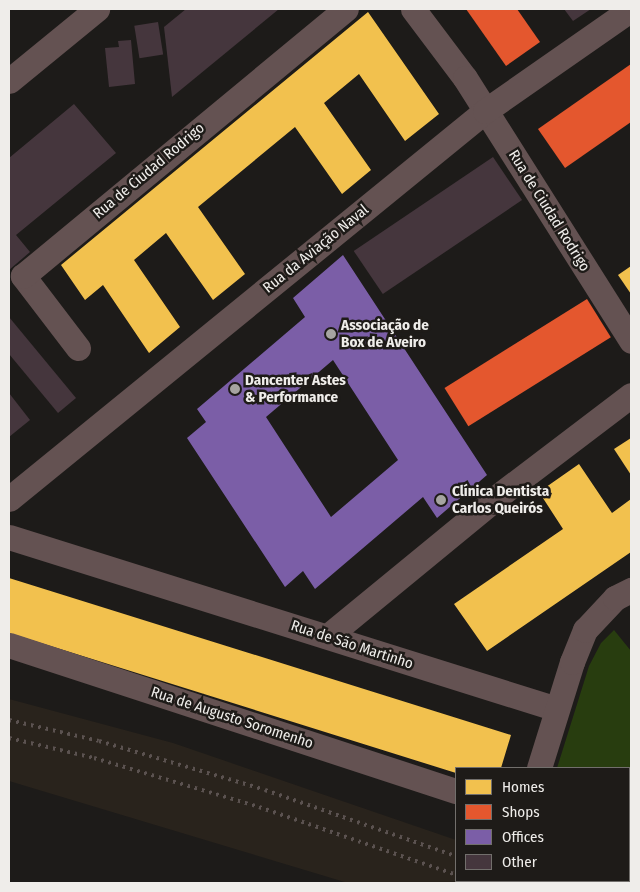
<!DOCTYPE html>
<meta charset="utf-8">
<style>
body{margin:0}
#map{position:relative;width:640px;height:892px;overflow:hidden;background:#1d1b19;font-family:"Fira Sans Condensed",sans-serif}
div>[style]{position:absolute}
.built>*{inset:0;background:#29231c}
.green>*{inset:0;background:#283d0f}
.homes>*{inset:0;background:#f2c14e}
.shops>*{inset:0;background:#e4572e;transform-origin:0 0}
.offices>*{inset:0;background:#7b5ea7}
.building>*{inset:0;background:#45363d;transform-origin:0 0}
.street>*{height:25px;margin:-12.5px;padding:0 12.5px;transform-origin:12.5px;border-radius:12.5px;background:#645252}
.rail>*{height:4px;margin-top:-2px;transform-origin:0;background:repeating-linear-gradient(90deg,#5b5250 0 2.5px,transparent 0 7.5px)}
.dots>*{width:14px;height:14px;translate:-50% -50%;box-sizing:border-box;border:2px solid #1e1b18;border-radius:50%}
span{translate:-50% -50%;white-space:nowrap;text-align:center;line-height:1.15;-webkit-text-stroke:5px #1e1b18;paint-order:stroke}
.street-label{font-size:15px;color:#efedea}
.poi-label{font-size:15px;color:#efedea;font-weight:700}
.left{translate:0 -50%;text-align:left}
.frame{position:absolute;inset:0;border:10px solid #efedea;pointer-events:none}
.legend{position:absolute;left:455px;top:767px;width:175px;height:115px;box-sizing:border-box;background:#1e1b18;border:1px solid #726f6c;margin:0;padding:6px 9px;list-style:none;font-size:15px;color:#efedea}
.legend li{display:flex;align-items:center;gap:10px;height:25px}
.legend b{width:25px;border:1px solid #726f6c}
</style>
<div id="map">
<div class="built">
<i style="clip-path:polygon(9px 699px,173px 743px,456px 840px,456px 881px,566px 883px,348px 883px,9px 781px)"></i>
</div>
<div class="green">
<i style="clip-path:polygon(614px 630px,631px 651px,631px 854px,629px 768px,557px 768px,589px 666px,601px 643px)"></i>
</div>
<div class="homes">
<i style="clip-path:polygon(368px 12px,439px 114px,405px 141px,359px 74px,324px 103px,371px 170px,342px 194px,295px 127px,198px 207px,245px 274px,213px 300px,166px 233px,134px 260px,180px 327px,149px 353px,103px 285px,85px 300px,61px 265px)"></i>
<i style="clip-path:polygon(631px 266px,631px 294px,618px 275px)"></i>
<i style="clip-path:polygon(631px 438px,631px 475px,614px 449px)"></i>
<i style="clip-path:polygon(579px 464px,612px 513px,631px 499px,631px 552px,487px 651px,454px 604px,563px 529px,539px 492px)"></i>
<i style="clip-path:polygon(9px 578px,511px 735px,501px 768px,456px 768px,456px 773px,9px 633px)"></i>
</div>
<div class="shops">
<i style="clip-path:polygon(466px 9px,517px 9px,540px 42px,506px 66px)"></i>
<i style="clip-path:polygon(631px 64px,631px 122px,565px 168px,538px 129px)"></i>
<i style="left:587px;top:299px;width:45px;height:168px;rotate:58deg"></i>
</div>
<div class="offices">
<i style="clip-path:polygon(evenodd,343px 255px,487px 475px,437px 518px,423px 497px,315px 589px,303px 571px,285px 587px,187px 438px,206px 422px,197px 409px,305px 317px,293px 298px,343px 255px,333px 360px,398px 460px,331px 517px,266px 417px,333px 360px)"></i>
</div>
<div class="building">
<i style="clip-path:polygon(186px 9px,279px 9px,172px 97px,164px 27px)"></i>
<i style="clip-path:polygon(564px 9px,591px 9px,573px 21px)"></i>
<i style="left:158px;top:22px;width:33px;height:24px;rotate:81deg"></i>
<i style="clip-path:polygon(131px 40px,135px 84px,109px 87px,105px 48px,119px 47px,118px 41px)"></i>
<i style="clip-path:polygon(74px 104px,116px 153px,16px 235px,30px 252px,9px 270px,9px 158px)"></i>
<i style="left:493px;top:157px;width:52px;height:168px;rotate:56deg"></i>
<i style="clip-path:polygon(9px 317px,76px 398px,58px 413px,9px 354px)"></i>
<i style="clip-path:polygon(9px 393px,30px 420px,9px 437px)"></i>
</div>
<div class="street">
<i style="left:413px;top:9px;width:86px;rotate:53deg"></i>
<i style="left:465px;top:78px;width:311px;rotate:57.7deg"></i>
<i style="left:9px;top:81px;width:114px;rotate:-39.3deg"></i>
<i style="left:78px;top:348px;width:91px;rotate:-127.4deg"></i>
<i style="left:23px;top:276px;width:419px;rotate:-39.6deg"></i>
<i style="left:9px;top:499px;width:614px;rotate:-39.18deg"></i>
<i style="left:485px;top:111px;width:178px;rotate:-34.9deg"></i>
<i style="left:9px;top:537px;width:574px;rotate:17.43deg"></i>
<i style="left:328px;top:636px;width:225px;rotate:-39.4deg"></i>
<i style="left:502px;top:493px;width:162px;rotate:-37.2deg"></i>
<i style="left:9px;top:645px;width:470px;rotate:18.1deg"></i>
<i style="left:539px;top:768px;width:111px;rotate:-72.7deg"></i>
<i style="left:572px;top:662px;width:35px;rotate:-68deg"></i>
<i style="left:585px;top:630px;width:44px;rotate:-46.8deg"></i>
<i style="left:615px;top:598px;width:18px;rotate:-27deg"></i>
<i style="left:629px;top:868px;width:2px;rotate:27deg"></i>
</div>
<div class="rail">
<i style="left:9px;top:720px;width:92px;rotate:13.1deg"></i>
<i style="left:99px;top:741px;width:173px;rotate:16.4deg"></i>
<i style="left:265px;top:790px;width:202px;rotate:19.1deg"></i>
<i style="left:9px;top:738px;width:87px;rotate:13.2deg"></i>
<i style="left:94px;top:758px;width:172px;rotate:16.5deg"></i>
<i style="left:259px;top:807px;width:208px;rotate:19deg"></i>
<i style="left:471px;top:881px;width:6px;rotate:18deg"></i>
<i style="left:519px;top:881px;width:7px;rotate:16deg"></i>
</div>
<div class="dots">
<i style="left:331px;top:334px;background:#a6a4a1"></i>
<i style="left:235px;top:389px;background:#a6a4a1"></i>
<i style="left:441px;top:500px;background:#a6a4a1"></i>
</div>
<div class="street-label">
<span style="left:149px;top:171px;rotate:-40deg">Rua de Ciudad Rodrigo</span>
<span style="left:549px;top:211px;rotate:58deg">Rua de Ciudad Rodrigo</span>
<span style="left:316px;top:249px;rotate:-39deg">Rua da Aviação Naval</span>
<span style="left:352px;top:645px;rotate:18deg">Rua de São Martinho</span>
<span style="left:232px;top:718px;rotate:18deg">Rua de Augusto Soromenho</span>
</div>
<div class="poi-label">
<span class="left" style="left:341px;top:334px">Associação de<br>Box de Aveiro</span>
<span class="left" style="left:245px;top:389px">Dancenter Astes<br>&amp; Performance</span>
<span class="left" style="left:452px;top:500px">Clínica Dentista<br>Carlos Queirós</span>
</div>
<div class="frame"></div>
<ul class="legend">
<li><b style="height:14px;background:#f2c14e"></b>Homes</li>
<li><b style="height:14px;background:#e4572e"></b>Shops</li>
<li><b style="height:14px;background:#7b5ea7"></b>Offices</li>
<li><b style="height:14px;background:#45363d"></b>Other</li>
</ul>
</div>
